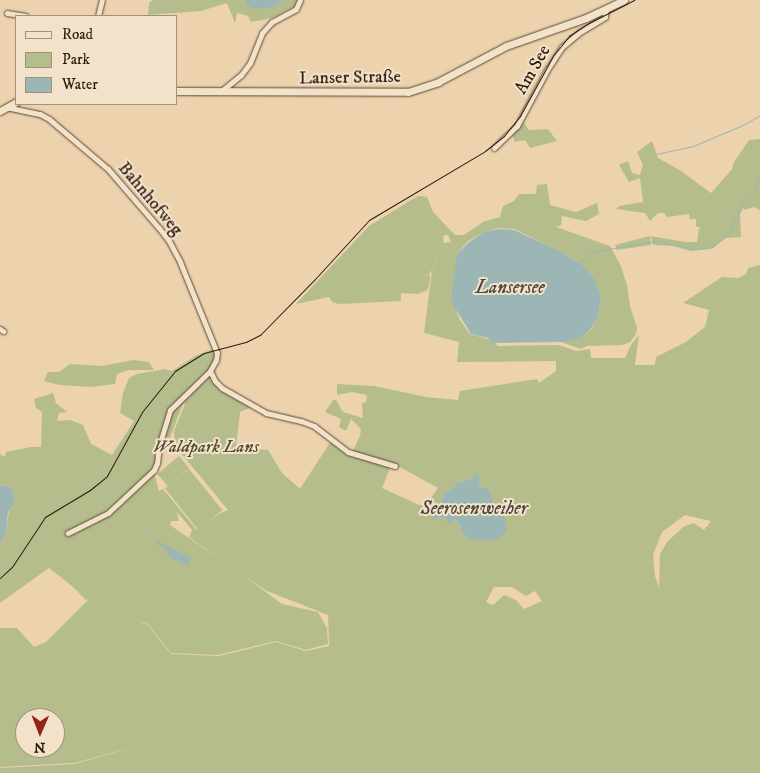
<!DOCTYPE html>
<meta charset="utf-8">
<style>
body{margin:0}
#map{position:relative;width:760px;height:773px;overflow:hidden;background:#ecd3ae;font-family:"IM FELL DW Pica",serif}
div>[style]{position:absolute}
.green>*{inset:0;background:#b5bd8c;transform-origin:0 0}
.water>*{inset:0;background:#9cb6b5}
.stream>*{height:1px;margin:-0.5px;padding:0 0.5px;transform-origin:0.5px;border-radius:0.5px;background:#9cb6b5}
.roads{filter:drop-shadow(0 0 1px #5c4735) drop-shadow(0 0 1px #5c4735)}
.street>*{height:5px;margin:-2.5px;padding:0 2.5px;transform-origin:2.5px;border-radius:2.5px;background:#f3e2ca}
.secondary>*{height:7px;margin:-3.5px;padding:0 3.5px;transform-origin:3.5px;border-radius:3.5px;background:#f3e2ca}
.tram>*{height:1px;margin:-0.5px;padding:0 0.5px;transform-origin:0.5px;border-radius:0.5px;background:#2c180d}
span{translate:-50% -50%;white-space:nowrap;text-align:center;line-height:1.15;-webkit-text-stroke:4px #f3e2ca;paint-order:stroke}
.street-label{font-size:18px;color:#2c180d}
.park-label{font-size:18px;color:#554a33;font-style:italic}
.water-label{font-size:19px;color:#4e473f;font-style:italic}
.legend{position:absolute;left:15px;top:15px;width:162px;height:90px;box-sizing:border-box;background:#f3e2ca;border:1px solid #a3917e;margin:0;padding:6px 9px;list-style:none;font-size:15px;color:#2c180d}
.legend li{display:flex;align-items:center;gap:10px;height:25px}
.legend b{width:25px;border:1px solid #a3917e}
.north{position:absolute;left:15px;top:708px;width:50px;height:50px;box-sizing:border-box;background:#f3e2ca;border:1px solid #a3917e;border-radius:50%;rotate:181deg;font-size:14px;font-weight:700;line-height:20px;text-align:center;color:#2c180d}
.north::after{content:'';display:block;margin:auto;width:18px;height:22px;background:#8f2418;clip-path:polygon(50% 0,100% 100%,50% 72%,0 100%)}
</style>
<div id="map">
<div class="green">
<i style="clip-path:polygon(153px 0,298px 0,295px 6px,272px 18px,251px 22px,248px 16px,237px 13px,235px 23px,227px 3px,201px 11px,148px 15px,149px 3px)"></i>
<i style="clip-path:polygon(522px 120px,529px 130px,548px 129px,557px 141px,530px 148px,525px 140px,515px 142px,512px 135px)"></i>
<i style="clip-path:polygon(760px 139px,760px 210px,754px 207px,745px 210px,743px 208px,740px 214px,741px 237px,726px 238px,711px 249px,691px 251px,673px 246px,653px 245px,651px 236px,685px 242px,697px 242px,699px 228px,701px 227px,696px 227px,696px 219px,690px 219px,689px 214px,667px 217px,664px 213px,658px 213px,650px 221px,645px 213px,616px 209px,619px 206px,643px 202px,640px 178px,629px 182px,619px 165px,628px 161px,632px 173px,640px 175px,643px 165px,637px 152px,652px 141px,658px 158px,681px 171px,711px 193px,732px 169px,734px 162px,749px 140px)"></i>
<i style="clip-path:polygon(evenodd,547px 184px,550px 205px,576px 212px,597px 203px,599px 214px,586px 221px,562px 216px,561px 225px,556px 227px,610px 246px,621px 266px,627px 285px,630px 306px,637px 328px,636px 334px,630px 342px,622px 345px,587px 346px,581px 349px,561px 342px,582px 337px,590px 331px,598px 317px,601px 298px,595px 279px,583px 265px,562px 252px,514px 229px,499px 228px,483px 232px,467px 242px,458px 254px,451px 296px,460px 320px,470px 334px,488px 339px,496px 343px,497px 346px,559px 345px,576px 351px,590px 349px,591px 358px,625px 358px,631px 345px,639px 335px,635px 365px,655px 365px,656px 357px,686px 342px,705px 327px,709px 310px,683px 303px,722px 277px,738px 278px,746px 274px,748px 268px,760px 265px,760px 773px,0 773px,0 768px,74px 764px,145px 744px,74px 763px,0 767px,0 628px,17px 628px,34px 647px,46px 642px,89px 599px,86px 600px,73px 587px,49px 568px,0 603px,0 544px,6px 533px,12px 488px,0 485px,0 454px,5px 457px,6px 452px,31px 447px,41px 447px,42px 412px,36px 408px,34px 399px,53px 393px,56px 403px,67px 412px,59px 413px,57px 421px,70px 420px,83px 425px,91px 444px,112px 455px,134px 421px,120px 413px,123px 393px,129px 378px,137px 374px,165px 369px,172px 371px,195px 356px,213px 349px,215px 355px,210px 375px,212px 379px,252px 407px,240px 412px,236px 447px,268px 450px,282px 473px,300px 489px,331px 441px,350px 455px,391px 466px,382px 488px,419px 505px,426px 505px,438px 488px,398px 466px,352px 453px,360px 436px,361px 429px,351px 419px,346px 431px,339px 427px,341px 419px,325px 412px,333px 400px,336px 400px,343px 412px,363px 418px,362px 403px,366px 402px,367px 395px,352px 392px,337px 395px,337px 384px,374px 386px,426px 397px,458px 400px,460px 391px,537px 379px,539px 383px,556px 371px,556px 361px,457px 362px,459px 342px,424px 333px,432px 271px,444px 246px,444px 243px,451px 242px,448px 235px,443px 236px,444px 246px,430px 274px,420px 276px,430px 275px,430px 280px,428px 290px,418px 294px,401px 293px,401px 301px,339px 304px,332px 302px,329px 297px,296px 304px,369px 226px,413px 199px,419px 196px,427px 197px,433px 212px,455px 235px,464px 235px,483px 222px,500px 217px,503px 206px,514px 201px,519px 194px,536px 194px,537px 185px,547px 184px,183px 403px,185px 404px,174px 431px,175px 446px,228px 510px,219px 514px,197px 530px,163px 489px,159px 491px,154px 473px,156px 450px,160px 435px,170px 438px,183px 403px,547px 184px,479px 480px,481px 488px,488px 488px,496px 509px,504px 516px,491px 541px,464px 535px,456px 519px,449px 520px,440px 517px,435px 508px,439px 508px,444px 493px,451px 490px,458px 482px,479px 480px,547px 184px,177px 512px,192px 530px,189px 537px,226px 563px,170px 525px,171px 521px,179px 521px,177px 512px,547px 184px,685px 515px,711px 521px,704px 530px,694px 523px,683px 527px,667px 542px,660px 554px,659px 588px,655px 576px,653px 555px,662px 532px,685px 515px,547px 184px,244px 576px,267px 591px,328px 615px,329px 646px,306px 651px,276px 642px,219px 656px,171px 654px,146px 623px,139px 625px,146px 622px,171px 653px,218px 655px,276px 641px,306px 650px,328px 644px,327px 628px,318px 612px,282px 604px,244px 576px,547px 184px,494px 587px,512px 587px,526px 596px,535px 591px,542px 601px,524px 609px,516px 600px,504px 595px,493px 605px,486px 602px,494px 587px,547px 184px,25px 718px,55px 718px,55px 748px,25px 748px,25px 718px)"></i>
<i style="clip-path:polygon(650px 236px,651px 245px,617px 250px,615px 245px)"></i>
<i style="clip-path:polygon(133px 360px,149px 362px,154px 370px,129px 370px,117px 374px,115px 384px,91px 387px,59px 385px,44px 381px,48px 372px,59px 372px,70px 364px,102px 366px)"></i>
<i style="left:179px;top:456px;width:16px;height:28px;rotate:50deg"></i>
<i style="left:189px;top:469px;width:53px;height:31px;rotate:51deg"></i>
</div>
<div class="water">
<i style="clip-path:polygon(246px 0,283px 0,274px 7px,254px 9px,247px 5px)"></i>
<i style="clip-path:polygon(499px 229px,514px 230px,562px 252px,583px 265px,595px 279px,601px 298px,598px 317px,590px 330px,582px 337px,563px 342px,493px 343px,488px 338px,471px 334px,452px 303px,451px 296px,457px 255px,468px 243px,483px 232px)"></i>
<i style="clip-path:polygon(477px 472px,481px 488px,488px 488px,496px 508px,504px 516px,507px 529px,502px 536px,491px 541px,469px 539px,464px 535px,456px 519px,448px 523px,446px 519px,440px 517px,430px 520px,435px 508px,439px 508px,444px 493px,451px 490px,458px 482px,471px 480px)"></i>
<i style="clip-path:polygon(0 485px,12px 488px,14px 503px,8px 512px,6px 533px,0 544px)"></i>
<i style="clip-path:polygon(157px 541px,191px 558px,189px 564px,185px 565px,168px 556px,166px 548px,156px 544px)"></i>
</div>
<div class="stream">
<i style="left:656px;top:154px;width:38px;rotate:-12deg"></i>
<i style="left:693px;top:146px;width:54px;rotate:-22.8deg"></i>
<i style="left:743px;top:125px;width:20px;rotate:-30deg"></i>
<i style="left:615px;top:248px;width:42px;rotate:-9.7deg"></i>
<i style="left:656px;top:241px;width:39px;rotate:12deg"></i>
<i style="left:694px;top:249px;width:19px;rotate:-6deg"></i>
<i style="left:713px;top:247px;width:25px;rotate:-45deg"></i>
<i style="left:731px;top:229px;width:27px;rotate:-66deg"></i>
<i style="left:742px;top:204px;width:18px;rotate:-49deg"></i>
<i style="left:754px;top:190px;width:14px;rotate:-65deg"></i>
<i style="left:580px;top:263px;width:16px;rotate:-45deg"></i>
<i style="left:591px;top:252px;width:23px;rotate:-10deg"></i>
</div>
<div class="roads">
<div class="street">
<i style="left:7px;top:13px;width:19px;rotate:9deg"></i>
<i style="left:98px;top:16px;width:16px;rotate:-76deg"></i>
<i style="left:220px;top:92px;width:27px;rotate:-39deg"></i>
<i style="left:241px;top:75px;width:15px;rotate:-53deg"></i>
<i style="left:250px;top:63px;width:32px;rotate:-68deg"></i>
<i style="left:262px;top:33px;width:15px;rotate:-48deg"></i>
<i style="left:272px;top:22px;width:27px;rotate:-28deg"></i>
<i style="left:296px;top:9px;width:10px;rotate:-66deg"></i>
<i style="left:6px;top:107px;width:35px;rotate:12deg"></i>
<i style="left:40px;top:114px;width:10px;rotate:29deg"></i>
<i style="left:49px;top:119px;width:77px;rotate:40.3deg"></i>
<i style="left:108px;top:169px;width:78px;rotate:49.2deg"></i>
<i style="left:159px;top:228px;width:16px;rotate:52deg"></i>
<i style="left:169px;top:241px;width:24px;rotate:62deg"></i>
<i style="left:180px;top:262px;width:98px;rotate:67.9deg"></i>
<i style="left:217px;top:353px;width:7px;rotate:98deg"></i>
<i style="left:216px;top:360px;width:13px;rotate:119deg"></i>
<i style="left:210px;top:371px;width:56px;rotate:135.7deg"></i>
<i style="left:170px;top:410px;width:37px;rotate:107deg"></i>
<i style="left:159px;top:445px;width:18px;rotate:96deg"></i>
<i style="left:157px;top:463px;width:8px;rotate:113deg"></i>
<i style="left:154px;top:470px;width:63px;rotate:136.9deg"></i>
<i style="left:108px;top:513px;width:45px;rotate:153.4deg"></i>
<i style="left:494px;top:148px;width:32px;rotate:-44deg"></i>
<i style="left:517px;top:126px;width:64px;rotate:-61.8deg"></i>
<i style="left:547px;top:70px;width:27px;rotate:-57deg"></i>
<i style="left:562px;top:47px;width:23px;rotate:-40deg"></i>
<i style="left:580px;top:32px;width:29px;rotate:-31deg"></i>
<i style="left:605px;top:17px;width:8px;rotate:-83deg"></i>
<i style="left:0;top:329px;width:4px;rotate:34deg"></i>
<i style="left:210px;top:371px;width:11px;rotate:63deg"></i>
<i style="left:215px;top:381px;width:10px;rotate:45deg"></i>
<i style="left:222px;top:388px;width:51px;rotate:29.6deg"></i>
<i style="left:266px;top:413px;width:36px;rotate:13deg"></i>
<i style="left:301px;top:421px;width:14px;rotate:21deg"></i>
<i style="left:314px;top:426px;width:43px;rotate:37.4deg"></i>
<i style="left:348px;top:452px;width:49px;rotate:16.6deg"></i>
</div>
<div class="secondary">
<i style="left:176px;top:91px;width:232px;rotate:0.2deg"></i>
<i style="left:408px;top:92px;width:32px;rotate:-18deg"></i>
<i style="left:438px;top:82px;width:77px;rotate:-27.9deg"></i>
<i style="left:506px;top:46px;width:85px;rotate:-19.3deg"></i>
<i style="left:586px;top:18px;width:42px;rotate:-25.3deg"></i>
<i style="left:0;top:111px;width:18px;rotate:-29deg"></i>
</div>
</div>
<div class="tram">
<i style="left:0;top:578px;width:16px;rotate:-43deg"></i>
<i style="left:12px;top:567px;width:60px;rotate:-56.6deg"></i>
<i style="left:45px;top:517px;width:52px;rotate:-31deg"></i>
<i style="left:90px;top:490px;width:22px;rotate:-39deg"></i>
<i style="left:107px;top:476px;width:73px;rotate:-61.3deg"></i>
<i style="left:142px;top:412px;width:53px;rotate:-51.2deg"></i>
<i style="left:175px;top:371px;width:34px;rotate:-32deg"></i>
<i style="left:204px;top:353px;width:43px;rotate:-14.7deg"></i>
<i style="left:246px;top:342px;width:16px;rotate:-27deg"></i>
<i style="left:260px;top:335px;width:78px;rotate:-45.5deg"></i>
<i style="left:315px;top:279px;width:80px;rotate:-47.5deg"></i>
<i style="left:369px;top:220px;width:135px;rotate:-30.7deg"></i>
<i style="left:485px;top:151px;width:24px;rotate:-38deg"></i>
<i style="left:504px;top:136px;width:26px;rotate:-51deg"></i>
<i style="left:520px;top:116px;width:68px;rotate:-61.2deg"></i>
<i style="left:553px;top:56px;width:26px;rotate:-51deg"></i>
<i style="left:569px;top:36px;width:24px;rotate:-33deg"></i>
<i style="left:589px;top:23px;width:51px;rotate:-27.1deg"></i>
</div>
<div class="street-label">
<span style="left:533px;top:70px;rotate:-60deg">Am See</span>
<span style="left:350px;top:78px;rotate:-1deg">Lanser Straße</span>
<span style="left:150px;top:199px;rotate:50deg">Bahnhofweg</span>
</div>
<div class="park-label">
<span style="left:206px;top:447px">Waldpark Lans</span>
</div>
<div class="water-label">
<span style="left:510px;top:288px">Lansersee</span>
<span style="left:474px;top:509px">Seerosenweiher</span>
</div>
<ul class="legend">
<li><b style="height:6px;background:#f3e2ca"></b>Road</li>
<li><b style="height:14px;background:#b5bd8c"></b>Park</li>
<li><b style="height:14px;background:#9cb6b5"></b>Water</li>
</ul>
<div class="north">N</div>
</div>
